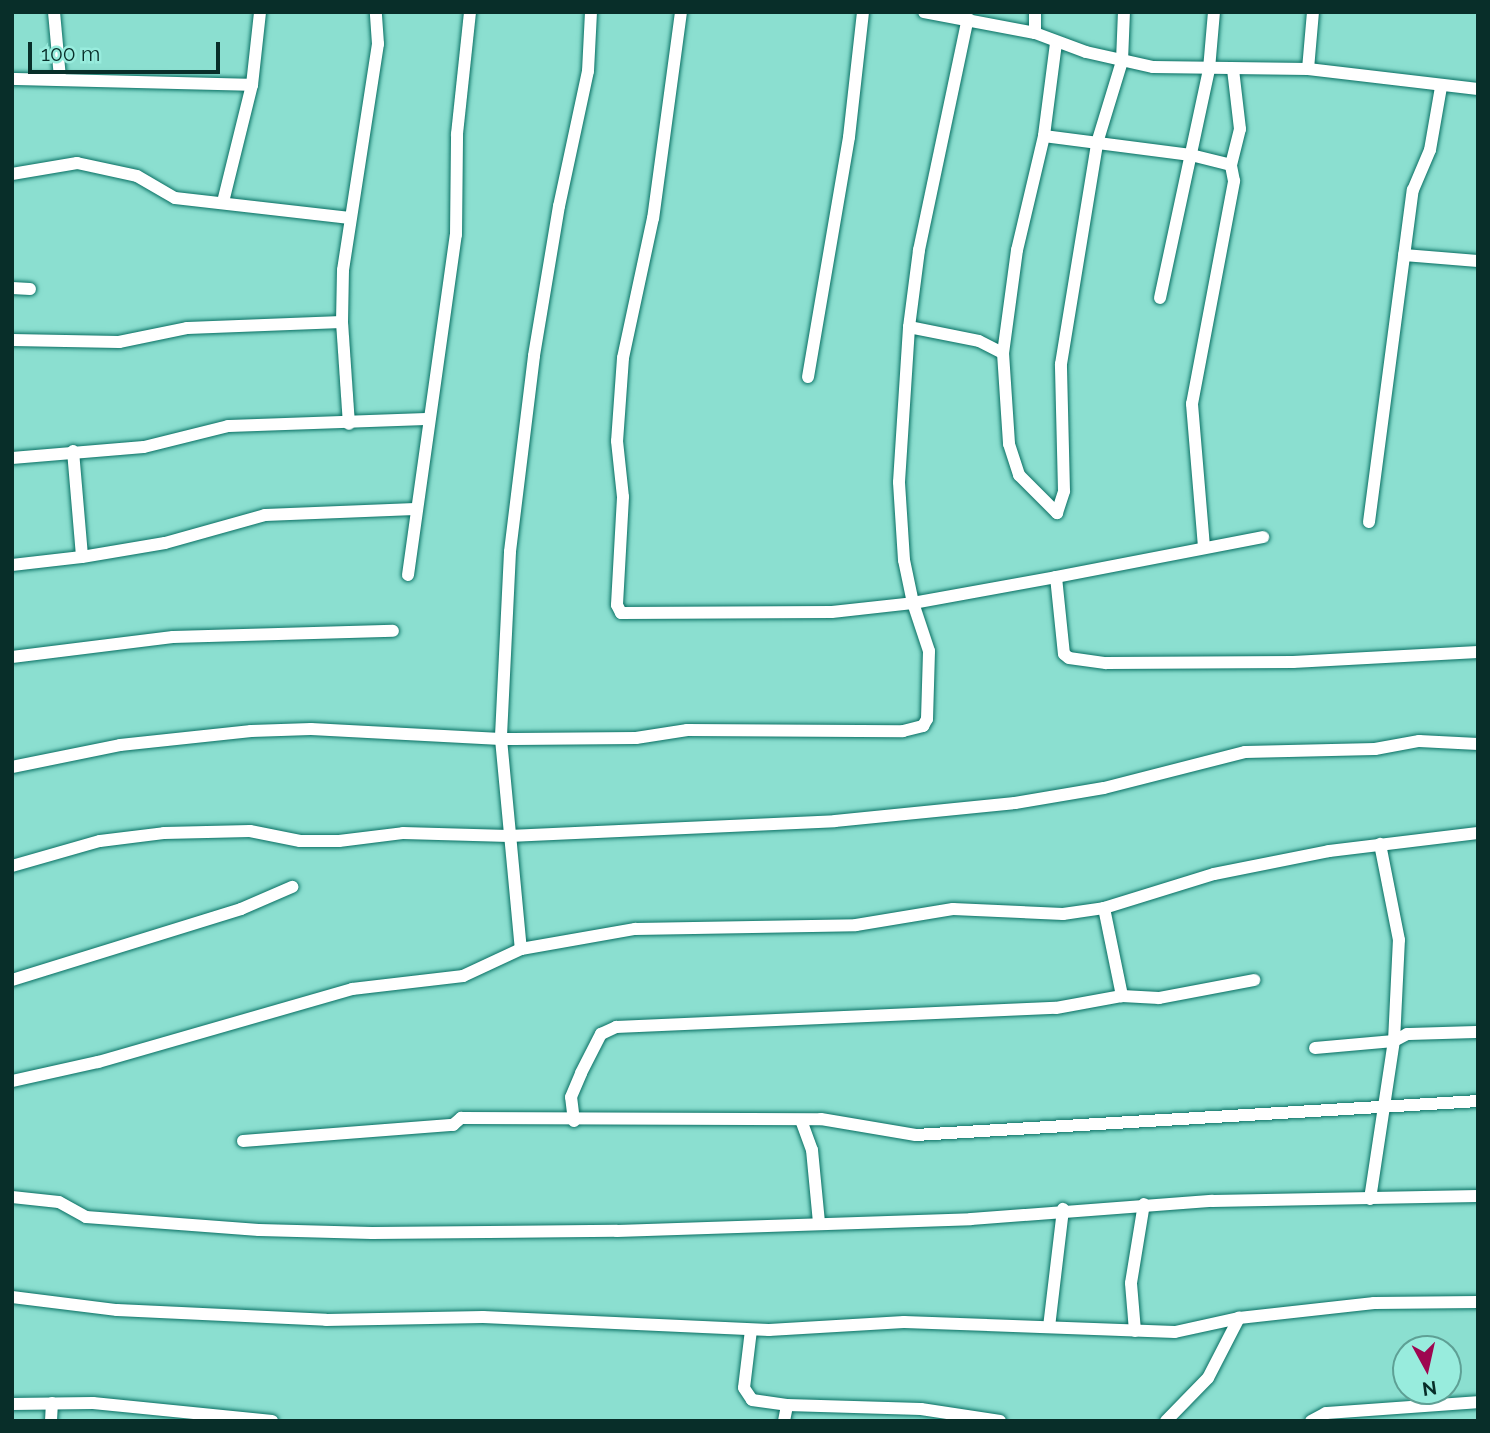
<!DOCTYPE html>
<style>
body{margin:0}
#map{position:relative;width:1490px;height:1433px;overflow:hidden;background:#8bdfd0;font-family:Raleway,sans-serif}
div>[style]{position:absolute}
.roads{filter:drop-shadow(0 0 2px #096f63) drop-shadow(0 0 2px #096f63)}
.minor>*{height:12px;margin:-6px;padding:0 6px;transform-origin:6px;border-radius:6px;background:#fff}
span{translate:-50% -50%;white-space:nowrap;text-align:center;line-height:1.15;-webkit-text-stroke:7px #98ecdd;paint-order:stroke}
.frame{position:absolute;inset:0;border:14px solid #082e29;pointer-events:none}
.north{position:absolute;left:1392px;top:1335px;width:70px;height:70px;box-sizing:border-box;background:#98ecdd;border:2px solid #5ea095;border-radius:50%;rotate:172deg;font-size:19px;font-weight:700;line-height:28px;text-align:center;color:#082e29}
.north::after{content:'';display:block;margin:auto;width:24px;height:32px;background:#9e0650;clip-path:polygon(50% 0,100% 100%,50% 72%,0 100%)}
.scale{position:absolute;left:28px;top:42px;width:192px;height:32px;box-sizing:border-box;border:4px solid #082e29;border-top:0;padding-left:9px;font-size:21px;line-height:24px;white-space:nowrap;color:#082e29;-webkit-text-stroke:5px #98ecdd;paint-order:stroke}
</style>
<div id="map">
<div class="roads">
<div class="minor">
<i style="left:54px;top:12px;width:66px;rotate:84.8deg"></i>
<i style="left:591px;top:12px;width:59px;rotate:92.9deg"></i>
<i style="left:588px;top:71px;width:138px;rotate:102.1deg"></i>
<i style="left:559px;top:206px;width:152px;rotate:99.5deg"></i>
<i style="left:534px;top:356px;width:197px;rotate:97deg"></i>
<i style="left:510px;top:552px;width:187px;rotate:92.8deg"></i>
<i style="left:501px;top:739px;width:211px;rotate:84.6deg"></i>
<i style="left:521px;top:949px;width:116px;rotate:-10deg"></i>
<i style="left:635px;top:929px;width:221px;rotate:-1deg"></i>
<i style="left:856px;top:925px;width:98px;rotate:-9.4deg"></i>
<i style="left:953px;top:909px;width:110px;rotate:2.6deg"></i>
<i style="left:1063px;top:914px;width:41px;rotate:-8.3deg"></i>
<i style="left:1104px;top:908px;width:115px;rotate:-17.2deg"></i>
<i style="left:1214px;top:874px;width:117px;rotate:-11.3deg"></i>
<i style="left:1329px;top:851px;width:150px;rotate:-6.9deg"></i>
<i style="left:681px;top:12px;width:208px;rotate:97.7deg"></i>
<i style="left:653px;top:218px;width:143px;rotate:102.1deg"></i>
<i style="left:623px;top:358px;width:83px;rotate:94.1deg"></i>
<i style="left:617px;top:441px;width:56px;rotate:83.9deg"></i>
<i style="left:623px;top:497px;width:108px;rotate:93.2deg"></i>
<i style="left:617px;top:605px;width:9px;rotate:63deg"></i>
<i style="left:621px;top:613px;width:211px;rotate:-0.3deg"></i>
<i style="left:832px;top:612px;width:81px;rotate:-6.3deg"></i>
<i style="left:913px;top:603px;width:44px;rotate:-101.8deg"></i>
<i style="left:904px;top:560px;width:78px;rotate:-93.7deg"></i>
<i style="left:899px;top:482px;width:155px;rotate:-86.3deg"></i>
<i style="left:909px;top:327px;width:78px;rotate:-82.6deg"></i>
<i style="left:919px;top:250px;width:237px;rotate:-78.1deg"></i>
<i style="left:924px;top:12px;width:113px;rotate:10.7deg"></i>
<i style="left:1035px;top:33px;width:21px;rotate:-90deg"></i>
<i style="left:1035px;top:33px;width:54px;rotate:20.4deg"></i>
<i style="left:1086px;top:52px;width:69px;rotate:12.6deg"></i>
<i style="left:1153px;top:67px;width:155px;rotate:0.7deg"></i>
<i style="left:1308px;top:69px;width:171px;rotate:6.7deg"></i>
<i style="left:1056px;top:43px;width:94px;rotate:97.4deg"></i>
<i style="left:1044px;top:136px;width:117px;rotate:103.3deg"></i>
<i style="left:1017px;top:250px;width:104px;rotate:97.7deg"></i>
<i style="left:1003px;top:353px;width:91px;rotate:86.2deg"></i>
<i style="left:1009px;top:444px;width:33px;rotate:72deg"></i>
<i style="left:1019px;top:475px;width:54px;rotate:45deg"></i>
<i style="left:1057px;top:513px;width:23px;rotate:-72deg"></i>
<i style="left:1064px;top:491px;width:127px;rotate:-91.4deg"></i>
<i style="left:1061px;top:364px;width:224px;rotate:-80.7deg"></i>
<i style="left:1097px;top:143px;width:86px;rotate:-73deg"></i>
<i style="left:1122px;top:61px;width:49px;rotate:-87.7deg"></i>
<i style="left:1308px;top:69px;width:57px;rotate:-85deg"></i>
<i style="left:12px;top:79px;width:240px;rotate:1.4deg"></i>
<i style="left:1044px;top:136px;width:148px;rotate:7.4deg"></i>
<i style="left:1191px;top:155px;width:41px;rotate:14deg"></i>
<i style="left:12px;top:174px;width:66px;rotate:-9.6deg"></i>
<i style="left:77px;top:163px;width:61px;rotate:12.2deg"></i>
<i style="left:137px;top:176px;width:44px;rotate:30.1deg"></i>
<i style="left:175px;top:198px;width:176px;rotate:6.5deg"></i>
<i style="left:223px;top:202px;width:121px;rotate:-76.1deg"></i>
<i style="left:252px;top:85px;width:73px;rotate:-83.7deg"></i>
<i style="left:1404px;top:255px;width:74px;rotate:4.6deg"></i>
<i style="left:12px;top:288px;width:18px;rotate:3deg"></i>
<i style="left:1160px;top:298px;width:234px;rotate:-77.9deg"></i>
<i style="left:1209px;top:69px;width:57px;rotate:-85deg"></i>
<i style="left:342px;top:322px;width:52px;rotate:-88.9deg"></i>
<i style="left:343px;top:270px;width:229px;rotate:-81.2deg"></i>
<i style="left:378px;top:44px;width:32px;rotate:-94deg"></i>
<i style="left:909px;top:327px;width:71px;rotate:11.3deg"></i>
<i style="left:979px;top:341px;width:27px;rotate:27deg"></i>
<i style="left:12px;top:340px;width:107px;rotate:1.1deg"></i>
<i style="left:119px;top:342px;width:69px;rotate:-11.6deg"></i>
<i style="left:187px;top:328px;width:155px;rotate:-2.2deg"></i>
<i style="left:342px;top:322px;width:102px;rotate:86.1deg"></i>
<i style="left:808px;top:377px;width:243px;rotate:-80.3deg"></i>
<i style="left:849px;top:137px;width:126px;rotate:-83.6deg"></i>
<i style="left:73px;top:451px;width:106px;rotate:85.1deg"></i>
<i style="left:82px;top:557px;width:84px;rotate:-9.6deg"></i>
<i style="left:165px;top:543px;width:104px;rotate:-15.6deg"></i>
<i style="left:265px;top:515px;width:150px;rotate:-2.3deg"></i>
<i style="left:12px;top:458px;width:132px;rotate:-4.8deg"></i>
<i style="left:144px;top:447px;width:87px;rotate:-14deg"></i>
<i style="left:228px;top:426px;width:199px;rotate:-2deg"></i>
<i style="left:1369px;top:522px;width:335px;rotate:-82.5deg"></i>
<i style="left:1413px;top:190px;width:43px;rotate:-67deg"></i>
<i style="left:1430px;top:150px;width:64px;rotate:-80.1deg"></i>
<i style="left:1204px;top:547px;width:144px;rotate:-94.8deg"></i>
<i style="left:1192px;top:404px;width:227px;rotate:-79.3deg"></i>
<i style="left:1234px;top:181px;width:16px;rotate:-101deg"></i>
<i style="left:1231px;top:165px;width:37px;rotate:-76deg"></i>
<i style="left:1240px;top:129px;width:60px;rotate:-96.7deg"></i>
<i style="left:12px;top:565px;width:70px;rotate:-6.5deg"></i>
<i style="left:408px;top:575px;width:343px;rotate:-82deg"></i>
<i style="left:456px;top:235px;width:101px;rotate:-89.4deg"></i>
<i style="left:457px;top:134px;width:123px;rotate:-83.9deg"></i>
<i style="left:1056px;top:577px;width:211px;rotate:-10.9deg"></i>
<i style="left:12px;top:657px;width:162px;rotate:-7.1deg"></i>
<i style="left:173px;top:637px;width:220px;rotate:-1.6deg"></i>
<i style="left:12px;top:767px;width:110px;rotate:-11.5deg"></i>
<i style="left:120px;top:745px;width:132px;rotate:-6.1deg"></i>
<i style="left:251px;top:731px;width:60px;rotate:-1.9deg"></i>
<i style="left:311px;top:729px;width:190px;rotate:3deg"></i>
<i style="left:501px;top:739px;width:135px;rotate:-0.4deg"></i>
<i style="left:636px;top:738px;width:52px;rotate:-8.9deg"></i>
<i style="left:687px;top:730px;width:216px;rotate:0.3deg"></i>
<i style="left:903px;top:731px;width:21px;rotate:-14deg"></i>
<i style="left:923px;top:726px;width:8px;rotate:-60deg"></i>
<i style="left:927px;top:719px;width:68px;rotate:-88.3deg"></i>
<i style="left:929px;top:651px;width:51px;rotate:-108.4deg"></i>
<i style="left:913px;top:603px;width:145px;rotate:-10.3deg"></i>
<i style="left:1056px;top:577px;width:77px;rotate:84.1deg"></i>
<i style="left:1064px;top:654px;width:6px;rotate:39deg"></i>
<i style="left:1069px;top:658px;width:37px;rotate:8deg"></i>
<i style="left:1106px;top:663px;width:187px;rotate:-0.3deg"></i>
<i style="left:1293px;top:662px;width:185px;rotate:-3.1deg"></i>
<i style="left:12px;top:866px;width:91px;rotate:-15.9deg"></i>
<i style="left:100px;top:841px;width:64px;rotate:-7.1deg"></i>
<i style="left:164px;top:833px;width:86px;rotate:-1.3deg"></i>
<i style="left:250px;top:831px;width:51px;rotate:11.3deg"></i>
<i style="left:300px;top:841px;width:39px"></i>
<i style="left:339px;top:841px;width:64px;rotate:-7.1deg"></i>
<i style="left:403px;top:833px;width:106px;rotate:1.6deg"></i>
<i style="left:509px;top:836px;width:326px;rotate:-2.6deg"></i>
<i style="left:835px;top:821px;width:181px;rotate:-5.7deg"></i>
<i style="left:1015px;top:803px;width:90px;rotate:-9.6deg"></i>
<i style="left:1104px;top:788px;width:146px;rotate:-14.3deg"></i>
<i style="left:1245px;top:752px;width:130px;rotate:-1.3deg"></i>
<i style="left:1375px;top:749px;width:45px;rotate:-10.3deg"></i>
<i style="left:1419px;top:741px;width:59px;rotate:2.9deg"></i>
<i style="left:1104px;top:908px;width:90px;rotate:78.4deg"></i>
<i style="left:12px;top:980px;width:240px;rotate:-17.2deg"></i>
<i style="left:241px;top:909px;width:56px;rotate:-23.3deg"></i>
<i style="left:1315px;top:1048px;width:79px;rotate:-5.1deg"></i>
<i style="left:1394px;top:1041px;width:101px;rotate:-87.2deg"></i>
<i style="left:1399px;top:940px;width:98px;rotate:-101.2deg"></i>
<i style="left:12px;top:1081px;width:88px;rotate:-12.5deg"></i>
<i style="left:98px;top:1062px;width:264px;rotate:-16deg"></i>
<i style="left:352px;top:989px;width:112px;rotate:-6.7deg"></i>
<i style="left:463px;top:976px;width:64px;rotate:-25deg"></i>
<i style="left:801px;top:1120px;width:32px;rotate:70deg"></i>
<i style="left:812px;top:1150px;width:73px;rotate:84.5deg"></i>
<i style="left:574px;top:1121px;width:24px;rotate:-97deg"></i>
<i style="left:571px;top:1097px;width:26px;rotate:-67deg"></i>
<i style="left:581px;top:1073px;width:44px;rotate:-62.9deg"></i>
<i style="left:601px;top:1034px;width:17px;rotate:-25deg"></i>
<i style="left:616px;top:1027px;width:440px;rotate:-2.5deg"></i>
<i style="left:1056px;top:1008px;width:67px;rotate:-10.3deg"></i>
<i style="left:1122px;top:996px;width:37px;rotate:3deg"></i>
<i style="left:1159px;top:998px;width:97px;rotate:-10.7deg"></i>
<i style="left:243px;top:1141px;width:211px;rotate:-4.4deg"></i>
<i style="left:453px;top:1125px;width:11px;rotate:-41deg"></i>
<i style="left:461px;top:1118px;width:360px;rotate:0.2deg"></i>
<i style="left:821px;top:1119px;width:96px;rotate:9.6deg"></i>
<i style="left:916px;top:1135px;width:563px;rotate:-3.46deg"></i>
<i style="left:12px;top:1197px;width:47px;rotate:6.1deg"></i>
<i style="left:59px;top:1202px;width:31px;rotate:29deg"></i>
<i style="left:86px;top:1217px;width:173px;rotate:4.3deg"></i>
<i style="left:259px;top:1230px;width:113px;rotate:1.5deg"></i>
<i style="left:372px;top:1233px;width:245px;rotate:-0.5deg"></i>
<i style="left:617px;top:1231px;width:354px;rotate:-1.9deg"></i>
<i style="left:971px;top:1219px;width:242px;rotate:-4.3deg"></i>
<i style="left:1212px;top:1201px;width:266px;rotate:-1.1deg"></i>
<i style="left:1370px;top:1199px;width:160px;rotate:-81.4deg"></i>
<i style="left:1394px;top:1041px;width:15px;rotate:-28deg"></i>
<i style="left:1407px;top:1034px;width:71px;rotate:-1.6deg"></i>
<i style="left:12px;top:1297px;width:106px;rotate:7.1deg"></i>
<i style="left:117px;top:1310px;width:209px;rotate:2.7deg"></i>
<i style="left:326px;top:1320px;width:157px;rotate:-1.1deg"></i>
<i style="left:483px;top:1317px;width:286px;rotate:2.6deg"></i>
<i style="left:769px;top:1330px;width:135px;rotate:-3.4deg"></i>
<i style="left:904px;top:1322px;width:271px;rotate:2.1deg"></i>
<i style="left:1175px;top:1332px;width:66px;rotate:-12.3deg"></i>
<i style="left:1239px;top:1318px;width:136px;rotate:-6.3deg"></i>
<i style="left:1374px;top:1303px;width:104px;rotate:-0.6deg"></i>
<i style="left:1049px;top:1327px;width:119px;rotate:-83.2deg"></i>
<i style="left:751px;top:1330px;width:58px;rotate:96.9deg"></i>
<i style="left:744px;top:1388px;width:14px;rotate:56deg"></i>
<i style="left:752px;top:1400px;width:35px;rotate:8deg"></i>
<i style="left:787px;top:1405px;width:134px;rotate:1.7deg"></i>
<i style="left:921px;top:1409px;width:80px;rotate:8.6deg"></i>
<i style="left:1135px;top:1331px;width:48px;rotate:-94.8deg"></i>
<i style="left:1131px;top:1283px;width:80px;rotate:-80.7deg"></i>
<i style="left:12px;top:1404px;width:81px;rotate:-0.7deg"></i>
<i style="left:93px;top:1403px;width:180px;rotate:5.7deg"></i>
<i style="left:51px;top:1421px;width:18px;rotate:-87deg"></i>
<i style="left:784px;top:1421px;width:16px;rotate:-79deg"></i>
<i style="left:1166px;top:1421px;width:60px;rotate:-45.7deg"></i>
<i style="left:1208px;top:1378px;width:68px;rotate:-62.7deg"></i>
<i style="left:1311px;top:1421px;width:17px;rotate:-28deg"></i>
<i style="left:1326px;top:1413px;width:152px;rotate:-4.1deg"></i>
</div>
</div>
<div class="frame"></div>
<div class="north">N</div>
<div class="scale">100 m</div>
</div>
